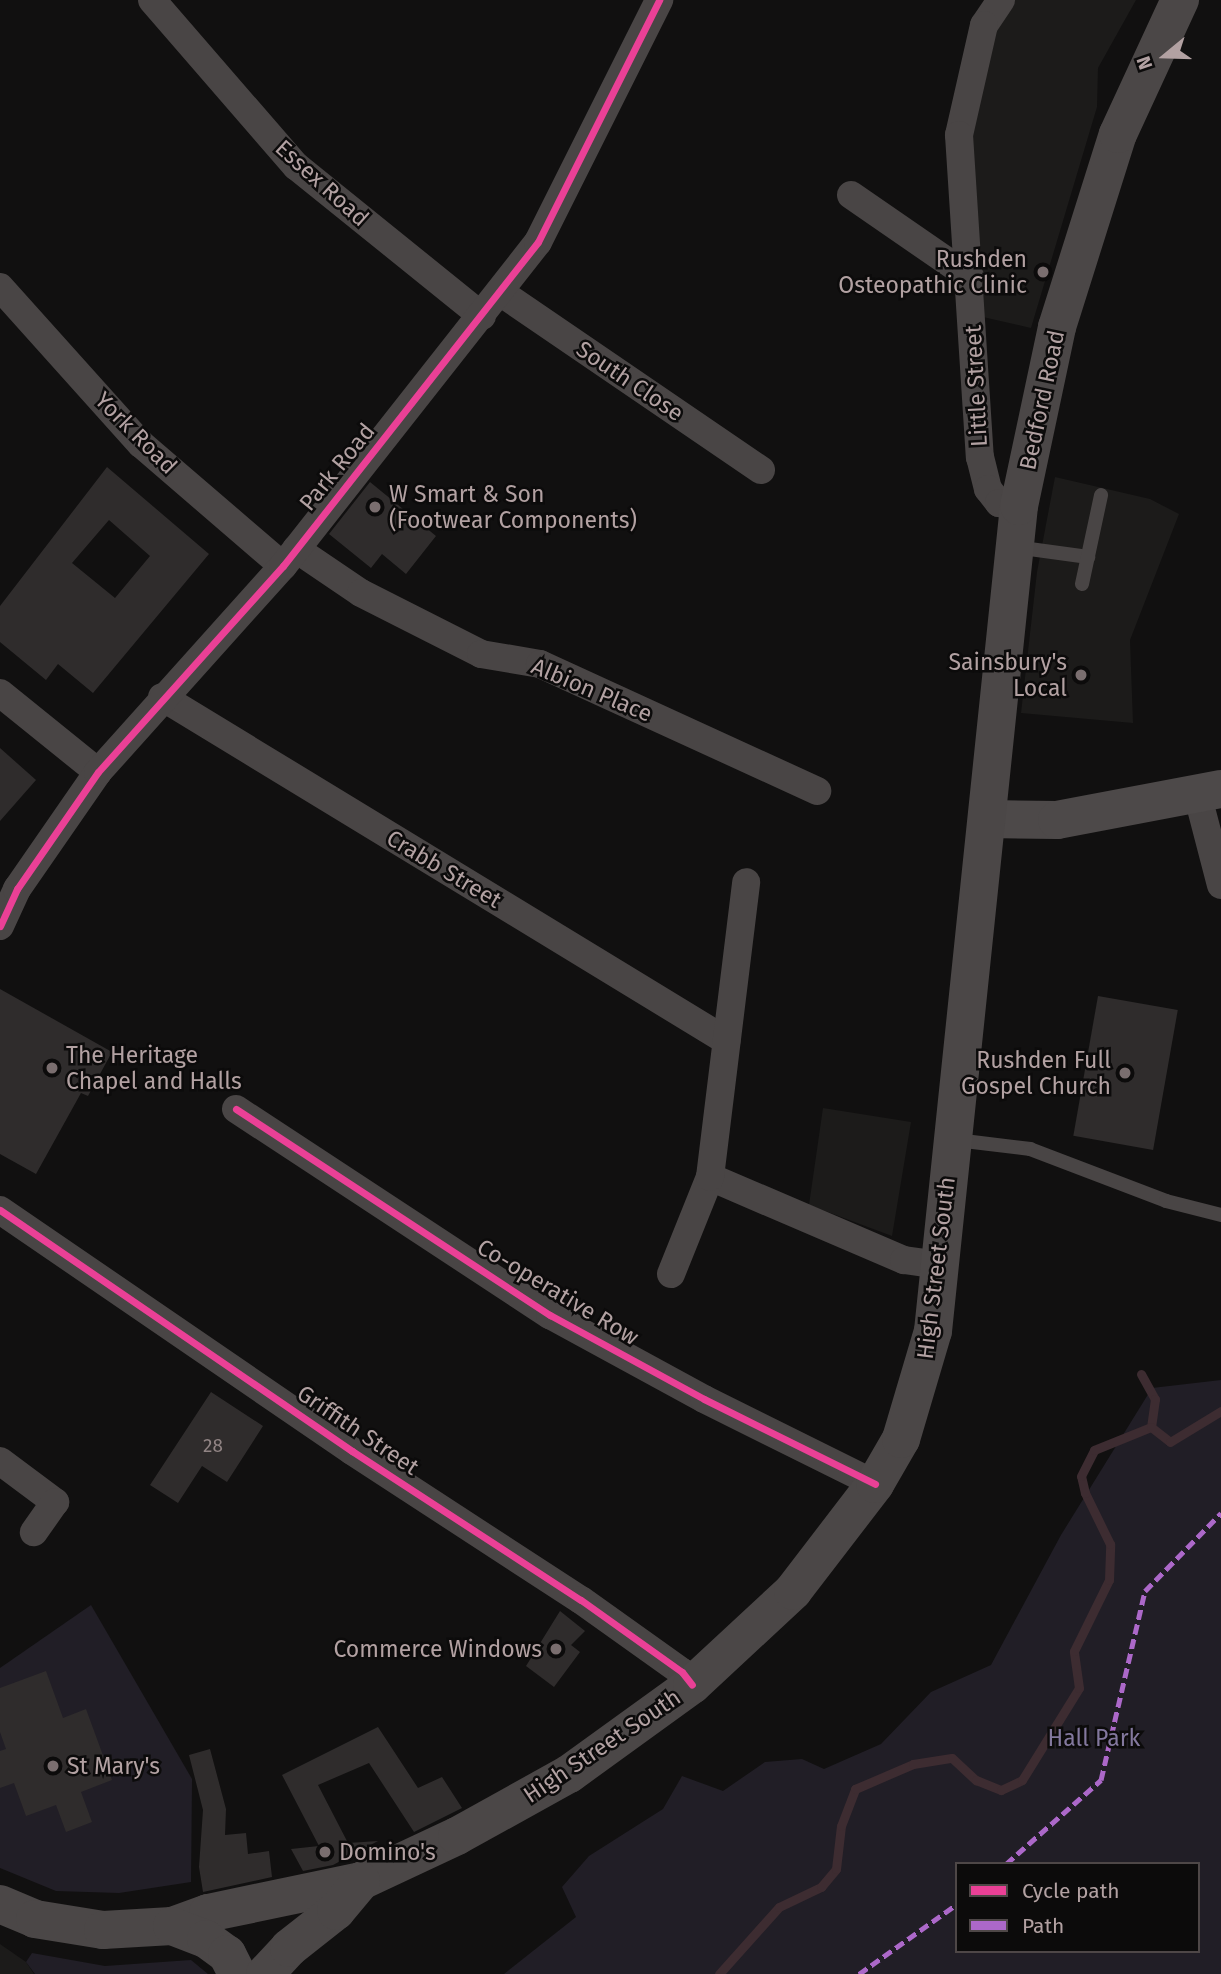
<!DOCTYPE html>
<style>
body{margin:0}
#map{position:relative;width:1221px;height:1974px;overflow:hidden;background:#111010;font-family:"Fira Sans",sans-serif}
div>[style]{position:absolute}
.built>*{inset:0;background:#1c1b1a}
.green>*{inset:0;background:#211e26}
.stream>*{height:9px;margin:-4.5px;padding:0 4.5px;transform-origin:4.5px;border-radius:4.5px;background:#3d2c31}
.building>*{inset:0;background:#2f2c2c;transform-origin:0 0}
.lane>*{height:14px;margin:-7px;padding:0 7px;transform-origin:7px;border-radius:7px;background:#494545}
.street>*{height:28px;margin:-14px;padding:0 14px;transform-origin:14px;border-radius:14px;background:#494545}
.secondary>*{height:38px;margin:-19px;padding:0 19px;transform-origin:19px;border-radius:19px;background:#4d4949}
.primary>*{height:38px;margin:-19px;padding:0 19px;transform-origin:19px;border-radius:19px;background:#4b4747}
.quiet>*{height:5px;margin-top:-2.5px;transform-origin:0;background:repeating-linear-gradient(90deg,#ac68c9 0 10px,transparent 0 15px)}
.cycleway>*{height:7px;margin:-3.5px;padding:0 3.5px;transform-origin:3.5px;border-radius:3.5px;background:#ea4096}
.dots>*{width:19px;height:19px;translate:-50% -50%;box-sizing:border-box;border:4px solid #0c0b0b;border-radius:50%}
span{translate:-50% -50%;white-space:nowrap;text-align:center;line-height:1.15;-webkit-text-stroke:5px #0c0b0b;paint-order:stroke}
.number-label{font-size:19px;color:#918484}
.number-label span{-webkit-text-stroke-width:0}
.street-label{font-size:23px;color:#b2a1a2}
.poi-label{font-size:23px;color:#b2a1a2}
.right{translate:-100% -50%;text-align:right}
.left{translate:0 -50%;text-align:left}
.park-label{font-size:23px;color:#83789e}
.legend{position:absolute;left:955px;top:1862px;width:245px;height:91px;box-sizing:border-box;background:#0c0b0b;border:2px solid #4e4747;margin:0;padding:9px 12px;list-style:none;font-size:21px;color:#b2a1a2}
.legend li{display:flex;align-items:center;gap:14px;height:35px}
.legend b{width:35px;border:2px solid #4e4747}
.north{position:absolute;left:1130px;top:21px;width:70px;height:70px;-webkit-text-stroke:5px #0c0b0b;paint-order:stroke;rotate:251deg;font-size:19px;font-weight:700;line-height:28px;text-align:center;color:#b2a1a2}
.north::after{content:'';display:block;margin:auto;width:24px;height:32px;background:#b2a1a2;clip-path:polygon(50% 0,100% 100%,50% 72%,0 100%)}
</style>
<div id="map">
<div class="built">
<i style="clip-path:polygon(1014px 0,1136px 0,1098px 68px,1097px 107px,1031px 328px,983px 317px,964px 137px,995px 30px)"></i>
<i style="clip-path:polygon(1055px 477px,1150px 499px,1179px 514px,1130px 640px,1133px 723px,1021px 713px,1037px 572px)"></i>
<i style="clip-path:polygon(823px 1108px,911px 1122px,892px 1236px,809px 1205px)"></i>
<i style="clip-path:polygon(0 1944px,26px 1962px,34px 1974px,0 1974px)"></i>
</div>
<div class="green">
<i style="clip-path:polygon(evenodd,1221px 1380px,1221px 1974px,504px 1974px,576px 1917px,562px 1887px,589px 1856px,663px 1809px,682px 1776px,723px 1791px,765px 1762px,802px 1759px,824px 1769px,881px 1744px,931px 1692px,991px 1665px,1061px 1535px,1152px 1388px,1221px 1380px,957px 1864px,1198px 1864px,1198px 1951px,957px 1951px,957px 1864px)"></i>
<i style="clip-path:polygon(91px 1605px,192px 1779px,191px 1882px,119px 1893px,56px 1891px,0 1868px,0 1668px)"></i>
<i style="clip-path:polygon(32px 1953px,105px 1966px,191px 1960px,208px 1974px,35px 1974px,26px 1962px)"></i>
</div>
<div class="stream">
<i style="left:1141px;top:1374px;width:29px;rotate:61deg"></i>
<i style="left:1155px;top:1399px;width:28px;rotate:98deg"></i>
<i style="left:719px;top:1974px;width:90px;rotate:-48.2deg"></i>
<i style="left:779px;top:1907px;width:47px;rotate:-25.5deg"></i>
<i style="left:821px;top:1887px;width:23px;rotate:-50deg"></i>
<i style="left:836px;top:1869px;width:43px;rotate:-83.4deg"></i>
<i style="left:841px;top:1826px;width:40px;rotate:-69deg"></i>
<i style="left:855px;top:1789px;width:63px;rotate:-23.3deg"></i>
<i style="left:913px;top:1764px;width:39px;rotate:-9deg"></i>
<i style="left:952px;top:1758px;width:33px;rotate:43deg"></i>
<i style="left:976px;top:1780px;width:27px;rotate:22deg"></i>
<i style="left:1001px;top:1790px;width:23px;rotate:-25deg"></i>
<i style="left:1022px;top:1780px;width:108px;rotate:-58.2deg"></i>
<i style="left:1079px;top:1688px;width:37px;rotate:-98deg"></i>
<i style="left:1074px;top:1651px;width:79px;rotate:-63.8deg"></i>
<i style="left:1109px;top:1580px;width:36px;rotate:-88deg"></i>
<i style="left:1110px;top:1544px;width:57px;rotate:-116.1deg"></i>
<i style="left:1085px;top:1493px;width:17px;rotate:-103deg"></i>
<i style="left:1081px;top:1476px;width:29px;rotate:-63deg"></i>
<i style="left:1094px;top:1450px;width:61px;rotate:-22deg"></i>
<i style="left:1151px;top:1427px;width:24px;rotate:38deg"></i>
<i style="left:1170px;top:1442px;width:60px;rotate:-31.3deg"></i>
</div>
<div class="building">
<i style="clip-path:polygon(evenodd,107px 467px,209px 554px,93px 693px,58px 664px,46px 680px,0 642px,0 606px,107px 467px,109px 520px,150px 556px,115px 598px,72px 563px,109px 520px)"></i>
<i style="clip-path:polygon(370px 482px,436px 536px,406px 574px,382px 554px,371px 568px,329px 534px)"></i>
<i style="clip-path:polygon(0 748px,36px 780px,0 821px)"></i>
<i style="clip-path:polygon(0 989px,112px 1052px,88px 1096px,81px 1093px,36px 1174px,0 1154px)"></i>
<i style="left:1098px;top:996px;width:81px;height:142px;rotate:10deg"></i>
<i style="clip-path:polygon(211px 1392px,263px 1426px,227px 1482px,202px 1466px,178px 1503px,150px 1485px)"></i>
<i style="clip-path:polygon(560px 1611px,585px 1631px,571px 1645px,580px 1652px,554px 1687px,526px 1666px)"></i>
<i style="clip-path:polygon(46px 1671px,63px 1718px,86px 1709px,112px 1780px,81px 1792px,92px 1822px,66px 1832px,56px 1805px,26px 1816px,14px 1783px,0 1788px,0 1751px,6px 1749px,0 1732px,0 1688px)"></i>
<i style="clip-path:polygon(378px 1727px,418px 1788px,442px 1777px,462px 1808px,414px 1832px,369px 1763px,318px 1785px,348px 1843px,378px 1841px,333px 1865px,303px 1871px,291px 1849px,319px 1846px,282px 1775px)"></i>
<i style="clip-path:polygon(210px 1749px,226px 1809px,225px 1835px,246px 1833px,248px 1854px,269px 1851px,272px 1877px,203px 1892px,199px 1867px,203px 1810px,189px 1755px)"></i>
</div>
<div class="lane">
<i style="left:1015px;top:547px;width:74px;rotate:7.8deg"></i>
<i style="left:1082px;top:584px;width:91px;rotate:-77.9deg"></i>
<i style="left:956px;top:1140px;width:75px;rotate:6.9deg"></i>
<i style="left:1030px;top:1149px;width:146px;rotate:20.9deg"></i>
<i style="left:1166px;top:1201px;width:57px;rotate:14.3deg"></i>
</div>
<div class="street">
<i style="left:152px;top:0;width:220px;rotate:49.1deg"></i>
<i style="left:296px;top:166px;width:239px;rotate:38.9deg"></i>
<i style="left:1001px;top:0;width:30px;rotate:124deg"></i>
<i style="left:984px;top:25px;width:113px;rotate:102.8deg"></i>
<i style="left:959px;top:135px;width:323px;rotate:86.3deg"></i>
<i style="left:980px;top:457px;width:33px;rotate:76deg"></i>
<i style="left:988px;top:489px;width:18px;rotate:52deg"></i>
<i style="left:999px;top:503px;width:20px;rotate:9deg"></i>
<i style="left:851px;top:195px;width:145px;rotate:34.6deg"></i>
<i style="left:0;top:287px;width:211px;rotate:48.1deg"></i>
<i style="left:141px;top:444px;width:187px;rotate:40.7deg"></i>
<i style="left:500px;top:292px;width:316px;rotate:34.3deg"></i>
<i style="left:296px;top:549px;width:78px;rotate:34.1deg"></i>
<i style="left:361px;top:593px;width:135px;rotate:26.9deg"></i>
<i style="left:481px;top:654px;width:60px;rotate:9.6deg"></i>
<i style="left:540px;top:664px;width:305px;rotate:24.6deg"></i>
<i style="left:0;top:693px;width:126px;rotate:38.9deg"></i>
<i style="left:162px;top:697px;width:661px;rotate:31.34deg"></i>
<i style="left:1197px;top:793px;width:95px;rotate:75.4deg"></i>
<i style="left:0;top:926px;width:41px;rotate:-65.3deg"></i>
<i style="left:17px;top:889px;width:142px;rotate:-55.3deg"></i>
<i style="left:98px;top:772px;width:277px;rotate:-48.1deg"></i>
<i style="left:283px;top:566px;width:412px;rotate:-51.8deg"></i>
<i style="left:538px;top:242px;width:271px;rotate:-63.4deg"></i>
<i style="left:236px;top:1109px;width:376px;rotate:33.3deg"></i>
<i style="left:550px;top:1315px;width:175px;rotate:28.6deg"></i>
<i style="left:704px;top:1399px;width:191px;rotate:26.4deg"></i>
<i style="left:710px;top:1177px;width:211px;rotate:23.2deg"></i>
<i style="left:904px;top:1260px;width:35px;rotate:8deg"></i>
<i style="left:0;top:1210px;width:427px;rotate:34.4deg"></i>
<i style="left:352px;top:1451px;width:273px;rotate:33.1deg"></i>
<i style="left:581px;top:1600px;width:124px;rotate:35.5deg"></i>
<i style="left:682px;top:1672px;width:16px;rotate:52deg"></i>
<i style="left:671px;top:1274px;width:105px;rotate:-68.1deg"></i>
<i style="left:710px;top:1177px;width:297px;rotate:-83deg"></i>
<i style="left:0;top:1461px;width:69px;rotate:36.7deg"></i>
<i style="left:55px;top:1502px;width:37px;rotate:125deg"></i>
</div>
<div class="secondary">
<i style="left:987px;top:819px;width:70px;rotate:0.8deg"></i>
<i style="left:1057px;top:820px;width:167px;rotate:-10.7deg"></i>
</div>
<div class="primary">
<i style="left:0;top:1904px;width:38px;rotate:23deg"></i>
<i style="left:35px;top:1919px;width:69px;rotate:9.2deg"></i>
<i style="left:103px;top:1930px;width:69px;rotate:-3.3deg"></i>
<i style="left:172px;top:1926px;width:38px;rotate:-20deg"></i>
<i style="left:208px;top:1913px;width:156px;rotate:-11.8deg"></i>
<i style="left:361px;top:1881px;width:106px;rotate:-25.1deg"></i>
<i style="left:457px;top:1836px;width:128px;rotate:-29deg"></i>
<i style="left:569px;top:1774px;width:152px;rotate:-35.9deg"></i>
<i style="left:692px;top:1685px;width:138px;rotate:-42.9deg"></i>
<i style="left:793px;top:1591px;width:135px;rotate:-52.5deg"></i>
<i style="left:875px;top:1484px;width:52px;rotate:-60deg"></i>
<i style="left:901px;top:1439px;width:113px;rotate:-73.5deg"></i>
<i style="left:933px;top:1331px;width:829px;rotate:-84.05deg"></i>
<i style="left:1019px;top:506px;width:183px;rotate:-78deg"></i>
<i style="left:1057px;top:327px;width:202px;rotate:-72.5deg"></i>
<i style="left:1118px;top:134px;width:148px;rotate:-65.2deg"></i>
<i style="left:172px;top:1926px;width:36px;rotate:21deg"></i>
<i style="left:206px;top:1939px;width:26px;rotate:36deg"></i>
<i style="left:227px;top:1954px;width:22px;rotate:63deg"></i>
<i style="left:265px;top:1974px;width:35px;rotate:-47deg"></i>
<i style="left:289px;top:1948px;width:60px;rotate:-38.2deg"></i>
<i style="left:336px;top:1911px;width:39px;rotate:-50deg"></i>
</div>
<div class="quiet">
<i style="left:1006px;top:1864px;width:127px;rotate:-41.5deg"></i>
<i style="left:1101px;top:1780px;width:194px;rotate:-76.9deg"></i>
<i style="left:1145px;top:1591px;width:109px;rotate:-45.7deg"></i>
<i style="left:859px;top:1974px;width:120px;rotate:-35.5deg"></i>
</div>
<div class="cycleway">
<i style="left:0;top:926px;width:41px;rotate:-65.3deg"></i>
<i style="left:17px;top:889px;width:142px;rotate:-55.3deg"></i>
<i style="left:98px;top:772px;width:277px;rotate:-48.1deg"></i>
<i style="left:283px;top:566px;width:412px;rotate:-51.8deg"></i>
<i style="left:538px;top:242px;width:271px;rotate:-63.4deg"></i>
<i style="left:236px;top:1109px;width:376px;rotate:33.3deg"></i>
<i style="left:550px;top:1315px;width:175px;rotate:28.6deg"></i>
<i style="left:704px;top:1399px;width:191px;rotate:26.4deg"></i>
<i style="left:0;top:1210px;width:427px;rotate:34.4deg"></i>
<i style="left:352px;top:1451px;width:273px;rotate:33.1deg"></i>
<i style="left:581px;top:1600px;width:124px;rotate:35.5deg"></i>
<i style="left:682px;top:1672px;width:16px;rotate:52deg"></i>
</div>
<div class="dots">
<i style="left:1043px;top:272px;background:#7a6e6f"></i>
<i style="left:375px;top:507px;background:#7a6e6f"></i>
<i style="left:1081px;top:675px;background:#7a6e6f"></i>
<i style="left:52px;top:1068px;background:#7a6e6f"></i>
<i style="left:1125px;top:1073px;background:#7a6e6f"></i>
<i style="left:556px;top:1649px;background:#7a6e6f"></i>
<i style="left:53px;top:1766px;background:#7a6e6f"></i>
<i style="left:325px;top:1852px;background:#7a6e6f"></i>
</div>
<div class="number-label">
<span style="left:213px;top:1446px">28</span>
</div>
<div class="street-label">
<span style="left:322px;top:183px;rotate:42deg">Essex Road</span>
<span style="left:630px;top:381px;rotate:34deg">South Close</span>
<span style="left:976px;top:386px;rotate:-93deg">Little Street</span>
<span style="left:1042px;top:400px;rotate:-78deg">Bedford Road</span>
<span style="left:136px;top:433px;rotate:45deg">York Road</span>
<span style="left:337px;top:467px;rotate:-51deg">Park Road</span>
<span style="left:592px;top:690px;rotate:23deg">Albion Place</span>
<span style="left:444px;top:869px;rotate:31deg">Crabb Street</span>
<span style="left:936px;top:1268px;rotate:-83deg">High Street South</span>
<span style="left:558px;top:1292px;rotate:31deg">Co-operative Row</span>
<span style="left:358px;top:1430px;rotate:34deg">Griffith Street</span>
<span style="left:602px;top:1746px;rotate:-34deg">High Street South</span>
</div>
<div class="poi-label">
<span class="right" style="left:1027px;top:272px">Rushden<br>Osteopathic Clinic</span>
<span class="left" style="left:389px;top:507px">W Smart &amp; Son<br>(Footwear Components)</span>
<span class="right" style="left:1067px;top:675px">Sainsbury's<br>Local</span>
<span class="left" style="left:66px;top:1068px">The Heritage<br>Chapel and Halls</span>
<span class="right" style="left:1111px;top:1073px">Rushden Full<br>Gospel Church</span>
<span class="right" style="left:542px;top:1649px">Commerce Windows</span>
<span class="left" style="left:67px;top:1766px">St Mary's</span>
<span class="left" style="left:339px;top:1852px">Domino's</span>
</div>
<div class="park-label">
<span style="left:1094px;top:1738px">Hall Park</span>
</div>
<ul class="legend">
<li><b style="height:9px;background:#ea4096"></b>Cycle path</li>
<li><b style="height:9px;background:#ac68c9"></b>Path</li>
</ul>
<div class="north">N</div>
</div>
